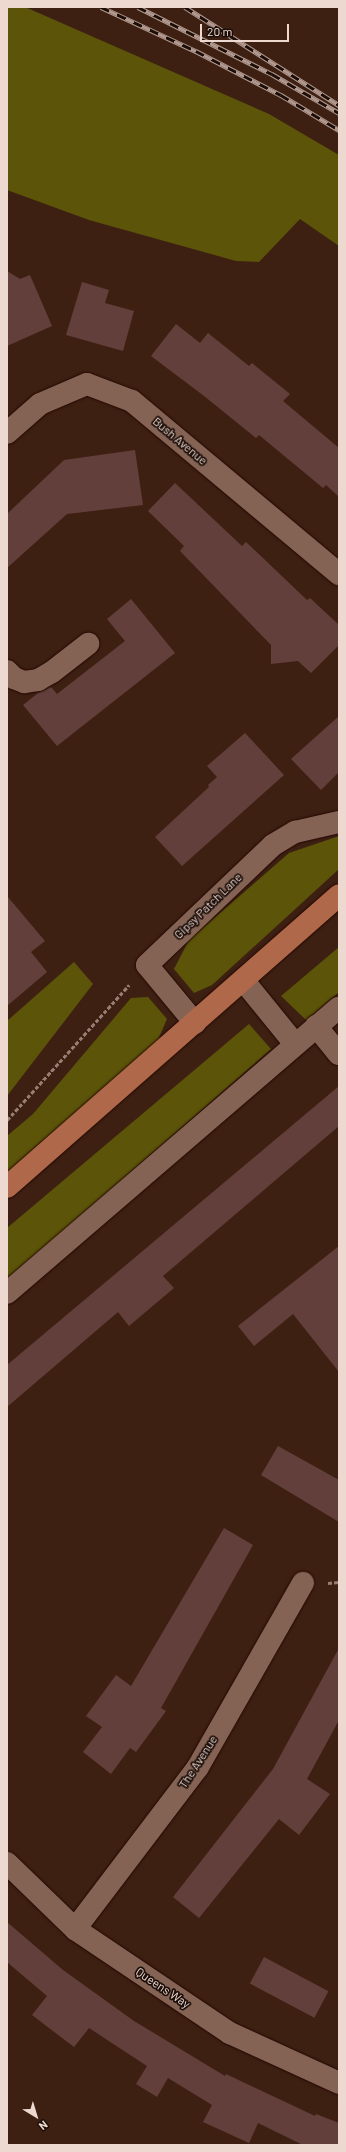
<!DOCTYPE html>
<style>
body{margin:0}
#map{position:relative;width:346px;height:2152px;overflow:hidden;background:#3e2013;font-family:Barlow,sans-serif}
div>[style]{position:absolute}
.green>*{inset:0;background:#5b5409}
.building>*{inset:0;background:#633f3c;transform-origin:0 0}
.path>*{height:2.5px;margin-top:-1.25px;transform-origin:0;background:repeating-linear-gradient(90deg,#977e73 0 4px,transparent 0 6px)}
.roads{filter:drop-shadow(0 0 1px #230801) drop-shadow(0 0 1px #230801)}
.minor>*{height:22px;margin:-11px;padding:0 11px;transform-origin:11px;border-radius:11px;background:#856354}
.major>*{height:22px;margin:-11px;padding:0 11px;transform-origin:11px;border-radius:11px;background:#af6849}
.rail>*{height:4.5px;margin-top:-2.25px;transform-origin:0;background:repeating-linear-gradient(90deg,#1b0e08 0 9px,#b1998f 0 18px);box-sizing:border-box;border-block:1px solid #b1998f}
span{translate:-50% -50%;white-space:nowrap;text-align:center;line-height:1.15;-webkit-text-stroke:3.5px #1b0e08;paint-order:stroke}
.street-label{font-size:12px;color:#eed9d1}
.frame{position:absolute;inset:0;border:8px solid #eed9d1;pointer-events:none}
.north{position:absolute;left:16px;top:2096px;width:40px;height:40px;-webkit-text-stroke:3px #1b0e08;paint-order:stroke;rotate:142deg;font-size:11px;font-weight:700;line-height:16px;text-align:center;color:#eed9d1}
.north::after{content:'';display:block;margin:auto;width:14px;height:18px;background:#eed9d1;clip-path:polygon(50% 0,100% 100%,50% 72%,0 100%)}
.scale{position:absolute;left:200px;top:24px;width:89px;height:18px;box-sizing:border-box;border:2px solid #eed9d1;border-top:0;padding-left:5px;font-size:12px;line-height:14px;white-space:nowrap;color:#eed9d1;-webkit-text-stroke:3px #1b0e08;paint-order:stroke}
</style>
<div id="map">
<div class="green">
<i style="clip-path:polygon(7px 7px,25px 7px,269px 114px,339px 155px,339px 246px,300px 219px,259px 262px,236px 261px,89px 220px,7px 190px)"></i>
<i style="clip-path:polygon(339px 836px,339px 869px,212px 985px,194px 993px,174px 969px,189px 940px,289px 853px)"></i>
<i style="clip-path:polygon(339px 947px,339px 992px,306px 1020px,281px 996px)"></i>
<i style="clip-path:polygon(74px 962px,93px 984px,7px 1096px,7px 1021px)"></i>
<i style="clip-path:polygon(148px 997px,167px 1019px,153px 1051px,7px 1174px,7px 1136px,33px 1114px,131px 998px)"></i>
<i style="clip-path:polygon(249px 1024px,271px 1049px,7px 1280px,7px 1228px)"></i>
</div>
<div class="building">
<i style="clip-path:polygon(7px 271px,20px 279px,30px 275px,52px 326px,7px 346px)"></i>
<i style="clip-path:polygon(82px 282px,109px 290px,105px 303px,134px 311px,123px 351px,66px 335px)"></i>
<i style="clip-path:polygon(176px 324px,200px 343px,208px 333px,249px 366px,252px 363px,290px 394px,283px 401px,339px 448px,339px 497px,326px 485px,323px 488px,259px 435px,256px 438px,204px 396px,151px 356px)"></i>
<i style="clip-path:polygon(135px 450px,143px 505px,67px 514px,7px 568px,7px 514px,64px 460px)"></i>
<i style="clip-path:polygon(175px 483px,242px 546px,246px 542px,307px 600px,310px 598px,339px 625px,339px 645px,311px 673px,298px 661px,271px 664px,271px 645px,180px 551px,184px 546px,148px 511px)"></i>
<i style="clip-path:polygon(131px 599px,175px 653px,57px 746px,23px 705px,38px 693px,51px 687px,57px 694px,125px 641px,107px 619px)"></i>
<i style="clip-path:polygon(339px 716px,339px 772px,321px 790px,291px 759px)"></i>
<i style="clip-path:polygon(245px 733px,284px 775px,182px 866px,155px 837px,209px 787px,208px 785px,217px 777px,207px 766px)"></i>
<i style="clip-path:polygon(7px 896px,45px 941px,31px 952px,47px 972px,7px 1006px)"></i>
<i style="clip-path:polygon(339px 1086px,339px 1126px,163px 1276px,174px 1288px,129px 1326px,118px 1312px,7px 1407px,7px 1365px)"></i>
<i style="clip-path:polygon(339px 1246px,339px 1372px,293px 1314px,254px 1346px,238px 1326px)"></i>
<i style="clip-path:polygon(278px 1446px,339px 1480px,339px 1522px,261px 1475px)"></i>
<i style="clip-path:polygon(224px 1528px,253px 1545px,161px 1708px,166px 1711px,136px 1752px,130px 1748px,111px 1774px,83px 1752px,102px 1727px,86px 1716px,116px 1675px,131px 1686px)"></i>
<i style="clip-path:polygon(339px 1648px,339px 1720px,307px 1779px,330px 1794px,299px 1835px,279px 1819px,199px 1918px,173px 1897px,273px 1769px)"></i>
<i style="clip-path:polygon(7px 1922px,63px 1970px,134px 2021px,225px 2076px,226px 2074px,315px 2116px,316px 2114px,339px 2123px,339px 2145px,303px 2145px,258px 2123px,249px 2143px,203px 2122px,212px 2105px,168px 2078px,157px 2097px,136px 2084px,147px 2066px,89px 2028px,74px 2047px,32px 2015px,47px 1996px,7px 1962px)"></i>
<i style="left:264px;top:1957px;width:73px;height:30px;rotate:28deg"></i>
</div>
<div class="path">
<i style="left:7px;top:1120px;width:182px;rotate:-47.9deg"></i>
<i style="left:328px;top:1583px;width:11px;rotate:-5deg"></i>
</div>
<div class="roads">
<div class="minor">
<i style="left:7px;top:433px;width:44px;rotate:-41.3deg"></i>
<i style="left:40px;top:404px;width:51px;rotate:-23.1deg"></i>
<i style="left:87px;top:384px;width:48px;rotate:20.7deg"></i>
<i style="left:132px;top:401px;width:270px;rotate:39.9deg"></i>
<i style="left:7px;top:671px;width:10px;rotate:45deg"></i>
<i style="left:14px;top:678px;width:11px;rotate:22deg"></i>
<i style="left:24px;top:682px;width:14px;rotate:-8deg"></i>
<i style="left:38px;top:680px;width:16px;rotate:-30deg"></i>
<i style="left:52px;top:672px;width:46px;rotate:-37.9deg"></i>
<i style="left:243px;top:980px;width:82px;rotate:50.9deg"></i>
<i style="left:195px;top:1023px;width:75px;rotate:-129.6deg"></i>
<i style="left:147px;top:965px;width:174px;rotate:-43.6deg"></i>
<i style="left:273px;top:845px;width:26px;rotate:-31deg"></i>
<i style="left:295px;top:832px;width:45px;rotate:-12.8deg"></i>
<i style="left:316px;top:1026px;width:36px;rotate:51deg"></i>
<i style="left:7px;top:1293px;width:438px;rotate:-40.7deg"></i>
<i style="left:7px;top:1863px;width:95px;rotate:44.1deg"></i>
<i style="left:75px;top:1929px;width:187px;rotate:33.9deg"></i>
<i style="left:230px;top:2033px;width:120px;rotate:24.6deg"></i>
<i style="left:75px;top:1929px;width:203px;rotate:-52.8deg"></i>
<i style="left:198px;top:1767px;width:212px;rotate:-60.3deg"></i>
</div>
<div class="major">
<i style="left:7px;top:1187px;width:442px;rotate:-41.3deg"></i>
</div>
</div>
<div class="rail">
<i style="left:101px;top:7px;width:105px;rotate:24.9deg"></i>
<i style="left:196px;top:51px;width:96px;rotate:27.4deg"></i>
<i style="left:281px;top:95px;width:68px;rotate:31.1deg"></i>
<i style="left:138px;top:7px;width:150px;rotate:26.6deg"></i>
<i style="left:272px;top:74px;width:78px;rotate:30.2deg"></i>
<i style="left:185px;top:7px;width:183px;rotate:32.5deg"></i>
</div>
<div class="street-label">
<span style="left:180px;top:441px;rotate:40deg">Bush Avenue</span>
<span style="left:208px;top:906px;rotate:-44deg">Gipsy Patch Lane</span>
<span style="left:198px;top:1762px;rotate:-57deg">The Avenue</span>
<span style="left:163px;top:1988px;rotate:34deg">Queens Way</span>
</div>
<div class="frame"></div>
<div class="north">N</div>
<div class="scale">20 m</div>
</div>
